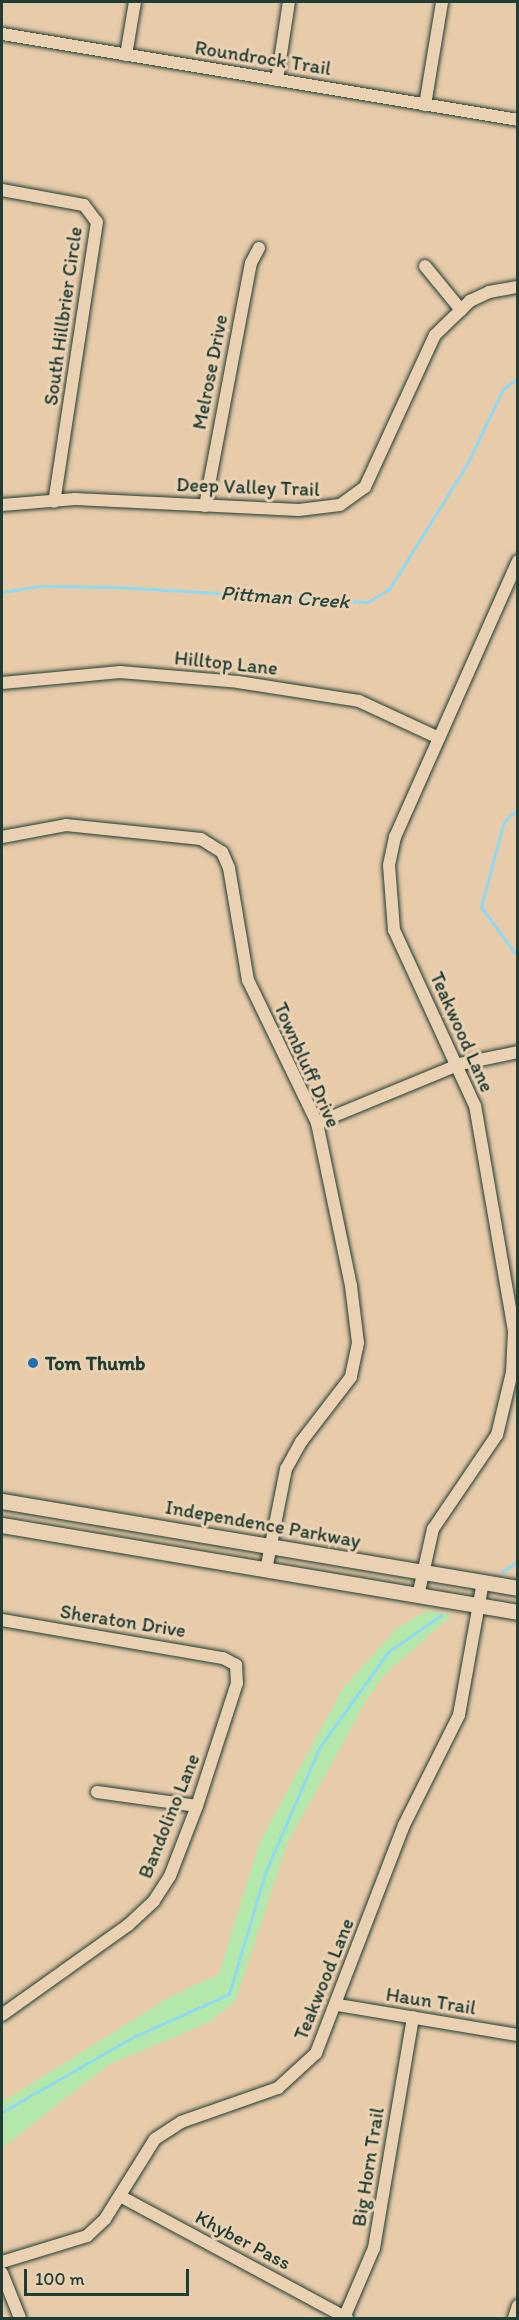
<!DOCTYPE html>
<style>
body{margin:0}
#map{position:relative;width:519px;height:2320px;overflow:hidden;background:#e8cba9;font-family:Itim,sans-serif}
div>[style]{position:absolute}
.green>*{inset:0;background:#b4e8aa}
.stream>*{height:3px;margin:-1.5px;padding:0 1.5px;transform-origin:1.5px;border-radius:1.5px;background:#90d9f2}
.roads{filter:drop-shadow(0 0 2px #1f3d34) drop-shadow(0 0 2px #1f3d34)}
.minor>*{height:12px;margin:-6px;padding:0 6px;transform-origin:6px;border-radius:6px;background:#ead1b2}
.major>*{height:15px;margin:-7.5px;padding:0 7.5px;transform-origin:7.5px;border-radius:7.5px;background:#ead1b2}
.dots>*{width:16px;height:16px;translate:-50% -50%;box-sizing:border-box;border:3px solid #ead1b2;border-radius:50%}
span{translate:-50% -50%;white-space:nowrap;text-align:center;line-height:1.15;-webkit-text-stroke:6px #ead1b2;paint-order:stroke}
.street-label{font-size:20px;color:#1f3d34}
.poi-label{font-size:20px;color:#1f3d34;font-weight:700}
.left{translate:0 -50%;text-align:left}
.water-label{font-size:21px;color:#25453e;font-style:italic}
.frame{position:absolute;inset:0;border:3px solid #1f3d34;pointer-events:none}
.scale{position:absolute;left:24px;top:2269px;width:165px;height:27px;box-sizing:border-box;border:3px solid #1f3d34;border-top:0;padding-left:8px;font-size:18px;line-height:21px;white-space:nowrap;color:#1f3d34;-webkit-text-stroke:4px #ead1b2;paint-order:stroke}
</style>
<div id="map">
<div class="green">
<i style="clip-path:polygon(427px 1610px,452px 1615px,384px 1675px,366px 1701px,287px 1844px,236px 2000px,210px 2022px,108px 2065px,2px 2148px,2px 2102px,170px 1997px,219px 1974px,259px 1843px,343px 1688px,396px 1629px)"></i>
</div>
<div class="stream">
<i style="left:2px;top:592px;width:36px;rotate:-9deg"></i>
<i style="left:38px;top:586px;width:79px;rotate:0.7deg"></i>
<i style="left:117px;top:587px;width:251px;rotate:3.4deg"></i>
<i style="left:368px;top:602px;width:26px;rotate:-32deg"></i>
<i style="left:390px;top:588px;width:148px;rotate:-58.2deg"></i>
<i style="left:468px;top:462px;width:81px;rotate:-64.4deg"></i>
<i style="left:503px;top:389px;width:19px;rotate:-36deg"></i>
<i style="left:518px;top:809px;width:18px;rotate:139deg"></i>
<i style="left:504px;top:821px;width:89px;rotate:105deg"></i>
<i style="left:481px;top:907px;width:62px;rotate:53.5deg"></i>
<i style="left:502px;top:1572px;width:19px;rotate:-35deg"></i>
<i style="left:2px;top:2112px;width:149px;rotate:-29.8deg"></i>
<i style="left:131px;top:2038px;width:107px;rotate:-24.2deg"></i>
<i style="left:229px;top:1994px;width:126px;rotate:-73.4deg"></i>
<i style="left:265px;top:1873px;width:136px;rotate:-66.6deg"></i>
<i style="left:319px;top:1748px;width:118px;rotate:-54.3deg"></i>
<i style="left:388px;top:1652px;width:65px;rotate:-34.9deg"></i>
</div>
<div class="roads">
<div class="minor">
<i style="left:2px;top:34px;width:523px;rotate:9.46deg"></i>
<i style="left:126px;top:55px;width:54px;rotate:-80.4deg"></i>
<i style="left:277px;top:80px;width:79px;rotate:-81.3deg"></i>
<i style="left:425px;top:105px;width:104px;rotate:-80.6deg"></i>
<i style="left:2px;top:190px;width:83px;rotate:10.4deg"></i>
<i style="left:84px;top:205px;width:21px;rotate:53deg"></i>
<i style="left:97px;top:222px;width:283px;rotate:98.7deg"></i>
<i style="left:425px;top:266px;width:57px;rotate:50.7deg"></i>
<i style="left:2px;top:505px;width:73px;rotate:-4.7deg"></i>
<i style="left:75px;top:499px;width:224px;rotate:2.8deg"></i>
<i style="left:299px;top:510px;width:41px;rotate:-7deg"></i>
<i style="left:340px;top:505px;width:31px;rotate:-36deg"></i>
<i style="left:365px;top:487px;width:167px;rotate:-65.3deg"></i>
<i style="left:435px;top:335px;width:49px;rotate:-44.2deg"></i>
<i style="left:470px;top:301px;width:21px;rotate:-25deg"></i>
<i style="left:489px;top:292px;width:29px;rotate:-10deg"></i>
<i style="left:205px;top:506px;width:247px;rotate:-79.3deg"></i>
<i style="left:251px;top:263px;width:17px;rotate:-62deg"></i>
<i style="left:2px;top:683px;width:119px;rotate:-5.3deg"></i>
<i style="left:120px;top:672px;width:118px;rotate:4.8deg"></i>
<i style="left:238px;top:682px;width:122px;rotate:8.9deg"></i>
<i style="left:359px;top:701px;width:88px;rotate:24.8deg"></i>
<i style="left:2px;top:837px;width:65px;rotate:-10.6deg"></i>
<i style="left:66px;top:825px;width:136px;rotate:5.9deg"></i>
<i style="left:201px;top:839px;width:25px;rotate:32deg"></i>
<i style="left:222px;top:852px;width:17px;rotate:66deg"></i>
<i style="left:229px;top:868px;width:114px;rotate:80.4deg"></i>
<i style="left:248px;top:980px;width:159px;rotate:64.2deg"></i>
<i style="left:317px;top:1123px;width:167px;rotate:78.2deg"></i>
<i style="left:351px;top:1286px;width:57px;rotate:83deg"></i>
<i style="left:358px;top:1343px;width:35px;rotate:102deg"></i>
<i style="left:351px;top:1377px;width:82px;rotate:127.6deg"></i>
<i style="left:301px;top:1442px;width:31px;rotate:119deg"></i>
<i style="left:286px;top:1469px;width:103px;rotate:101.2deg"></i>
<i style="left:317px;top:1123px;width:155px;rotate:-22.4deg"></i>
<i style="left:460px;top:1064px;width:59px;rotate:-11.7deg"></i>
<i style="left:418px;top:1596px;width:69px;rotate:-77.4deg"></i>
<i style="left:433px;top:1529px;width:114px;rotate:-55.8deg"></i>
<i style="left:497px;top:1435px;width:65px;rotate:-76.6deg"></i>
<i style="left:512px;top:1372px;width:41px;rotate:-87.2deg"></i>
<i style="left:514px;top:1331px;width:228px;rotate:-99.8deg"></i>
<i style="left:475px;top:1106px;width:194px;rotate:-114.7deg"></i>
<i style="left:394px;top:930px;width:65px;rotate:-94.4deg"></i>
<i style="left:389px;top:865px;width:29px;rotate:-78deg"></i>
<i style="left:395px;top:837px;width:302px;rotate:-66deg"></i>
<i style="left:2px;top:1620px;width:224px;rotate:9.8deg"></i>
<i style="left:223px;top:1658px;width:15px;rotate:28deg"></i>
<i style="left:236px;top:1665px;width:18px;rotate:87deg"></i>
<i style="left:237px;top:1683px;width:129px;rotate:108deg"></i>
<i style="left:197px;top:1806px;width:75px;rotate:111.1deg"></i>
<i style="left:170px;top:1876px;width:30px;rotate:123deg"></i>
<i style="left:154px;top:1901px;width:35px;rotate:137deg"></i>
<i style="left:128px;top:1925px;width:155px;rotate:144.5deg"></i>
<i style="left:97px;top:1792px;width:101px;rotate:8deg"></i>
<i style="left:338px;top:2005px;width:182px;rotate:9.5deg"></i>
<i style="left:120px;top:2196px;width:258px;rotate:28.3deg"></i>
<i style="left:2px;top:2262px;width:89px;rotate:-17deg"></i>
<i style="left:87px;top:2236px;width:25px;rotate:-43deg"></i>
<i style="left:105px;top:2219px;width:94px;rotate:-58deg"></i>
<i style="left:155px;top:2139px;width:31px;rotate:-33deg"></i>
<i style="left:181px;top:2122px;width:103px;rotate:-19.3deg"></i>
<i style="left:278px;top:2088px;width:52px;rotate:-42.6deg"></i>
<i style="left:316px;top:2053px;width:244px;rotate:-68.9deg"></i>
<i style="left:404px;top:1825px;width:123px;rotate:-63.4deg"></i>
<i style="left:459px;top:1715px;width:135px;rotate:-79.8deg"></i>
<i style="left:2px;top:2273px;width:48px;rotate:68.2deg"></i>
<i style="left:344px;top:2318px;width:76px;rotate:-66.8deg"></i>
<i style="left:374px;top:2248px;width:234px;rotate:-80.4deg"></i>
<i style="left:514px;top:2318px;width:13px;rotate:-72deg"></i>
</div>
<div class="major">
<i style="left:2px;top:1501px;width:523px;rotate:9.57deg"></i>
<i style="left:2px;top:1525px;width:523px;rotate:9.57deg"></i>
</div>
</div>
<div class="dots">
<i style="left:33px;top:1363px;background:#1f6fb2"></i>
</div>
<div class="street-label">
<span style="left:263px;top:58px;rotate:9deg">Roundrock Trail</span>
<span style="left:63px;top:316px;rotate:-82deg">South Hillbrier Circle</span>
<span style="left:210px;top:372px;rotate:-79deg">Melrose Drive</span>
<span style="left:248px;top:487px;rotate:2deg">Deep Valley Trail</span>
<span style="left:226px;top:663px;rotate:6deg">Hilltop Lane</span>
<span style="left:462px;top:1032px;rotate:66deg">Teakwood Lane</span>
<span style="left:307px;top:1065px;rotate:66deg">Townbluff Drive</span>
<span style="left:263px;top:1524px;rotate:10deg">Independence Parkway</span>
<span style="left:123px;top:1621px;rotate:9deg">Sheraton Drive</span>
<span style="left:169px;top:1816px;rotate:-68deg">Bandolino Lane</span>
<span style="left:324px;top:1979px;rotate:-68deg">Teakwood Lane</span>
<span style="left:431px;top:2001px;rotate:9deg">Haun Trail</span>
<span style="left:368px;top:2167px;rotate:-81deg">Big Horn Trail</span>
<span style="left:243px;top:2240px;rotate:28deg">Khyber Pass</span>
</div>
<div class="poi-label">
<span class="left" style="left:45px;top:1363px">Tom Thumb</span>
</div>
<div class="water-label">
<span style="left:285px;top:597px;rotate:4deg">Pittman Creek</span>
</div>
<div class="frame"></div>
<div class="scale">100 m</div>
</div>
